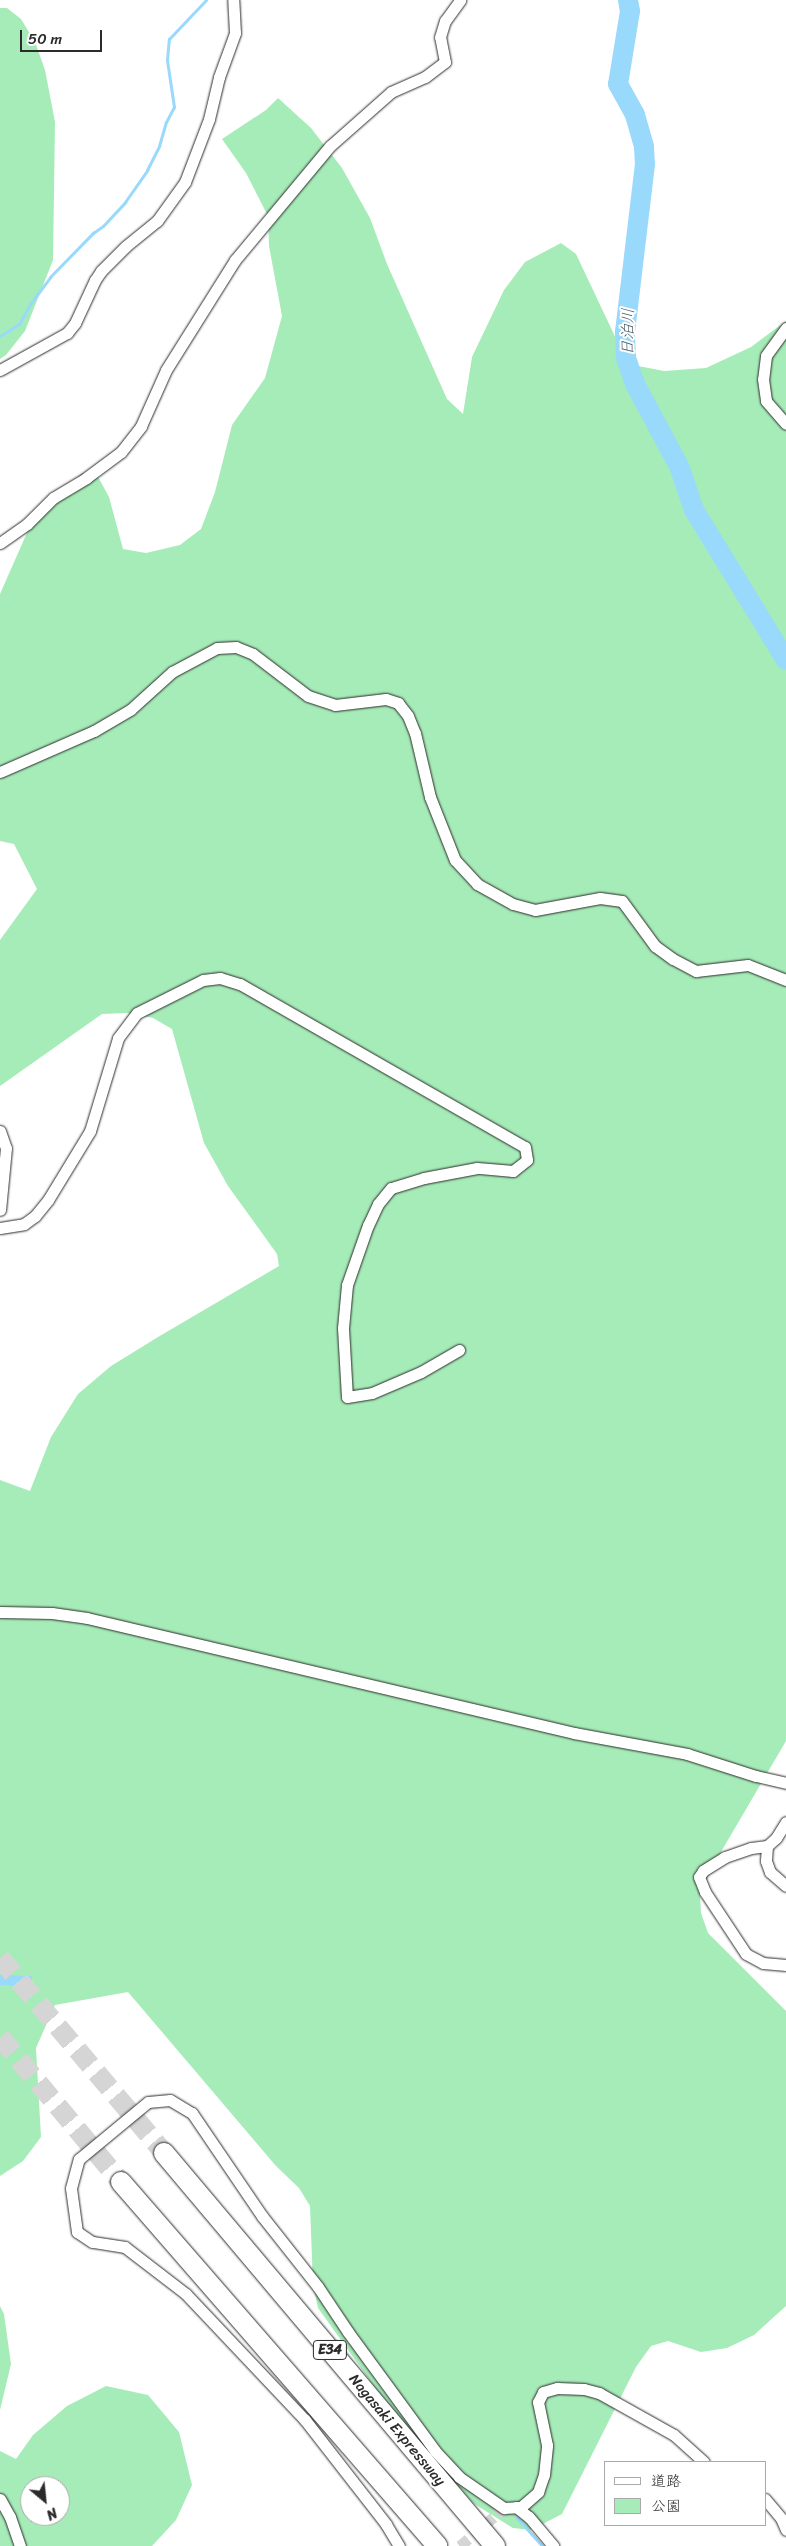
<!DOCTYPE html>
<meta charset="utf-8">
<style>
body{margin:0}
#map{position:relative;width:786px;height:2546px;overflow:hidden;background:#fff;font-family:Sriracha,"Klee One",sans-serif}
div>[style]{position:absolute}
.green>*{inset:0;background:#a6ecb8}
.water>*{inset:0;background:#99d9fb;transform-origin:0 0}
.stream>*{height:3px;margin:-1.5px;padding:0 1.5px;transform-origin:1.5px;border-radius:1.5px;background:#99d9fb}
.river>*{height:20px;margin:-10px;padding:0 10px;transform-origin:10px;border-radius:10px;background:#99d9fb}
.street-tunnel>*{height:11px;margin-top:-5.5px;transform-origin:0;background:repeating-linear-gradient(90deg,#d5d5d5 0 11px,transparent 0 16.5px)}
.highway-tunnel>*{height:20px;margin-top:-10px;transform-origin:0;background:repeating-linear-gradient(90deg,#d5d5d5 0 20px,transparent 0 30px)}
.roads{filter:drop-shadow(0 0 1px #2b2b2b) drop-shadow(0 0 1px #2b2b2b)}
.street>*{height:11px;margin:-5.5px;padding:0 5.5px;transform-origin:5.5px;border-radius:5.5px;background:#fff}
.highway>*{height:20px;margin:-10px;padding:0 10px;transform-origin:10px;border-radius:10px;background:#fff}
span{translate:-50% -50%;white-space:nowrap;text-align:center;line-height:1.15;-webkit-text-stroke:4px #fff;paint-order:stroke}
.shield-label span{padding:1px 4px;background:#fff;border:1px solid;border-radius:4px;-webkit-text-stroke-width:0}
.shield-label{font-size:14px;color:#2b2b2b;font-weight:700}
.street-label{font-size:15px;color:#2b2b2b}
.water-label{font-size:16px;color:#4c5f69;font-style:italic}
.legend{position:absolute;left:604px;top:2461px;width:162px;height:65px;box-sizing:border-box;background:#fff;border:1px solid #aaa;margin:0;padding:6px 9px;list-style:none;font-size:15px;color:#2b2b2b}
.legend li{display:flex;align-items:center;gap:10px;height:25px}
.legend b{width:25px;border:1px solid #aaa}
.north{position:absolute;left:20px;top:2476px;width:50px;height:50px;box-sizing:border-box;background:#fff;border:1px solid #aaa;border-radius:50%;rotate:152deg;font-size:14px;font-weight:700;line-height:20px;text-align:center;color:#2b2b2b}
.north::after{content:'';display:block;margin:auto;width:18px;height:22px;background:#2b2b2b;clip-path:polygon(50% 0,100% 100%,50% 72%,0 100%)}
.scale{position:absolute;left:20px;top:30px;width:82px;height:22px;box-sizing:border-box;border:2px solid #2b2b2b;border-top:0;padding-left:6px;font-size:15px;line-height:18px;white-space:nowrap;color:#2b2b2b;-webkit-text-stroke:4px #fff;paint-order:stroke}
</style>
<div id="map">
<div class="green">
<i style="clip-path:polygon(0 8px,7px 8px,21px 19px,35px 42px,45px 70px,55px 122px,53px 260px,25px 331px,6px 355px,0 359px)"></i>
<i style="clip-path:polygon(278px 98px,311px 128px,342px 168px,370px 218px,387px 264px,447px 399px,463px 414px,472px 357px,504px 290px,525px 262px,561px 243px,576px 254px,628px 364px,664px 371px,706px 368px,751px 347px,786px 321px,786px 1741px,711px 1869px,700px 1895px,701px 1913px,708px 1933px,786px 2011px,786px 2306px,754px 2335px,727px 2348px,701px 2352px,668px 2341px,651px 2346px,636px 2367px,562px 2514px,531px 2530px,513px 2528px,473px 2503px,394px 2414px,318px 2308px,313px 2285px,310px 2206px,299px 2188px,276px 2166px,128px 1992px,55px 2005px,36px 2048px,41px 2137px,23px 2161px,0 2176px,0 1480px,30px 1491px,51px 1437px,78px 1394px,111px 1366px,158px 1337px,279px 1266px,277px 1254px,228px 1186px,204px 1143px,172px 1029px,153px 1018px,127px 1013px,102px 1014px,0 1086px,0 940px,37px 889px,14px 844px,0 841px,0 594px,37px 510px,82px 473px,97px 475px,109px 497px,123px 549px,146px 553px,180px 545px,201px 529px,215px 492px,232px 425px,265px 378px,282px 316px,269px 246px,268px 216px,246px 173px,222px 139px,266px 110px)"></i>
<i style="clip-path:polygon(0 2306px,4px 2314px,11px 2364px,0 2410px)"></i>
<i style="clip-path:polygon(evenodd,106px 2386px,148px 2395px,179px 2432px,192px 2485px,176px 2520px,152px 2546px,0 2546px,0 2451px,16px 2459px,33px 2435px,67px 2406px,106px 2386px,30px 2486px,60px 2486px,60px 2516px,30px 2516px,30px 2486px)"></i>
</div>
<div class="water">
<i style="left:0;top:1975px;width:32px;height:10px;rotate:2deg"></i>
</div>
<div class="stream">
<i style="left:0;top:336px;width:22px;rotate:-32deg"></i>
<i style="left:19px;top:324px;width:23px;rotate:-61deg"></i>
<i style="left:30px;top:304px;width:34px;rotate:-53deg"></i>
<i style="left:50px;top:277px;width:62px;rotate:-45.7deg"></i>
<i style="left:93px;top:233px;width:12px;rotate:-35deg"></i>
<i style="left:103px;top:226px;width:33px;rotate:-47deg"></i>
<i style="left:125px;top:202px;width:39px;rotate:-55deg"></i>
<i style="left:147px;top:170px;width:27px;rotate:-63deg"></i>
<i style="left:159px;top:146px;width:25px;rotate:-74deg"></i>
<i style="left:166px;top:122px;width:17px;rotate:-62deg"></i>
<i style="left:174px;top:107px;width:48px;rotate:-98.5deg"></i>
<i style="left:167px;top:60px;width:21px;rotate:-85deg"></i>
<i style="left:169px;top:39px;width:54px;rotate:-46.5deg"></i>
<i style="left:517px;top:2518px;width:38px;rotate:48deg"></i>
</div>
<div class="river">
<i style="left:628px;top:0;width:11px;rotate:80deg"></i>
<i style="left:630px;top:11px;width:74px;rotate:99.3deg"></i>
<i style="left:618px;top:84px;width:35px;rotate:61deg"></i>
<i style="left:635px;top:115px;width:33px;rotate:74deg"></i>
<i style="left:644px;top:147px;width:17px;rotate:87deg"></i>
<i style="left:645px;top:164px;width:169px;rotate:96.8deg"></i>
<i style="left:625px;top:332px;width:26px;rotate:88deg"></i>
<i style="left:626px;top:358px;width:28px;rotate:71deg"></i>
<i style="left:635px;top:384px;width:93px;rotate:61.8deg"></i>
<i style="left:679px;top:466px;width:46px;rotate:71.2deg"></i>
<i style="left:694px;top:510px;width:176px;rotate:58.5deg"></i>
</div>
<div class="street-tunnel">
<i style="left:460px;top:2546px;width:58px;rotate:-40.8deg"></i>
</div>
<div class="highway-tunnel">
<i style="left:0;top:1958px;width:255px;rotate:49.9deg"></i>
<i style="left:0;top:2037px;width:189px;rotate:50.2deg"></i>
</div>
<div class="roads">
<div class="street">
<i style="left:786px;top:328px;width:34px;rotate:126deg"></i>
<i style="left:766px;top:356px;width:23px;rotate:97deg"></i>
<i style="left:763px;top:379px;width:22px;rotate:82deg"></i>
<i style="left:766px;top:401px;width:30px;rotate:49deg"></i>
<i style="left:0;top:370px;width:77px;rotate:-28.9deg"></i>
<i style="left:67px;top:333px;width:13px;rotate:-51deg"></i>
<i style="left:75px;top:323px;width:47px;rotate:-65.1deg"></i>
<i style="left:95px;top:280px;width:11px;rotate:-56deg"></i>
<i style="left:101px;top:271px;width:35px;rotate:-45deg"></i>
<i style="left:126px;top:246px;width:40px;rotate:-39deg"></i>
<i style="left:157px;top:221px;width:48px;rotate:-54.3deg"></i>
<i style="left:185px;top:182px;width:67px;rotate:-69.1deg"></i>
<i style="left:209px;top:119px;width:43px;rotate:-76.6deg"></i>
<i style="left:219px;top:77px;width:47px;rotate:-70deg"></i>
<i style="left:235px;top:33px;width:33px;rotate:-93deg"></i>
<i style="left:0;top:543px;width:33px;rotate:-35deg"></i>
<i style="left:27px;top:524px;width:37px;rotate:-45deg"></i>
<i style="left:53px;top:498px;width:39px;rotate:-31deg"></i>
<i style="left:86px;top:478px;width:44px;rotate:-36.6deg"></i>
<i style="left:121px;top:452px;width:33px;rotate:-52deg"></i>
<i style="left:141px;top:426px;width:61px;rotate:-65.9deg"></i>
<i style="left:166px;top:370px;width:130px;rotate:-57.9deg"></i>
<i style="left:235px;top:260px;width:148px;rotate:-50.2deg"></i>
<i style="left:330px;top:146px;width:81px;rotate:-41.5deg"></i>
<i style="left:391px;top:92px;width:37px;rotate:-24deg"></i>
<i style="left:425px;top:77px;width:25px;rotate:-37deg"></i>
<i style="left:445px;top:62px;width:25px;rotate:-101deg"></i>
<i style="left:440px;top:37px;width:17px;rotate:-73deg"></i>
<i style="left:445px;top:21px;width:26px;rotate:-54deg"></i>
<i style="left:0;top:772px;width:103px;rotate:-23.6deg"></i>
<i style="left:94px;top:731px;width:42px;rotate:-30.3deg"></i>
<i style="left:130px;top:710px;width:57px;rotate:-42.1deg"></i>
<i style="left:172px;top:672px;width:51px;rotate:-28.1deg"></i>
<i style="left:217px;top:648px;width:19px;rotate:-3deg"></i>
<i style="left:236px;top:647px;width:18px;rotate:22deg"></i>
<i style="left:253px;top:654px;width:69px;rotate:37.4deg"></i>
<i style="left:308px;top:696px;width:28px;rotate:18deg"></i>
<i style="left:335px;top:705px;width:51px;rotate:-6.7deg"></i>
<i style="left:386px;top:699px;width:13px;rotate:18deg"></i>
<i style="left:398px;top:703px;width:16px;rotate:52deg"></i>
<i style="left:408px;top:716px;width:18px;rotate:68deg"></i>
<i style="left:415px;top:733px;width:66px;rotate:76.8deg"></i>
<i style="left:430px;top:797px;width:68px;rotate:68.4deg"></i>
<i style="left:455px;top:860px;width:33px;rotate:47deg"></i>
<i style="left:477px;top:884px;width:41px;rotate:29.1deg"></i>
<i style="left:513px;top:904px;width:23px;rotate:15deg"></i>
<i style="left:535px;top:910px;width:66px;rotate:-10.5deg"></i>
<i style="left:600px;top:898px;width:22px;rotate:8deg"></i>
<i style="left:622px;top:901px;width:56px;rotate:53.7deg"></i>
<i style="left:655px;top:946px;width:22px;rotate:36deg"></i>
<i style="left:673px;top:959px;width:26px;rotate:28deg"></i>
<i style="left:696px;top:971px;width:52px;rotate:-6.6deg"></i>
<i style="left:748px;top:965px;width:41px;rotate:21.5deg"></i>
<i style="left:0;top:1131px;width:18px;rotate:71deg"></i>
<i style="left:6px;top:1148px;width:62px;rotate:95.5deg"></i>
<i style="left:0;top:1228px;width:24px;rotate:-9deg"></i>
<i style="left:24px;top:1224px;width:14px;rotate:-36deg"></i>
<i style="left:35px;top:1216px;width:21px;rotate:-51deg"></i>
<i style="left:48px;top:1200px;width:81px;rotate:-58.7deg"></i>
<i style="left:90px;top:1131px;width:97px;rotate:-73.2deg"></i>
<i style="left:118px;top:1038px;width:31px;rotate:-53deg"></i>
<i style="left:137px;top:1013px;width:74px;rotate:-26.6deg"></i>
<i style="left:203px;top:980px;width:17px;rotate:-7deg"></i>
<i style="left:220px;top:978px;width:21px;rotate:17deg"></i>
<i style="left:240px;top:984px;width:328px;rotate:29.8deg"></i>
<i style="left:525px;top:1147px;width:13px;rotate:81deg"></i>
<i style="left:527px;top:1160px;width:18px;rotate:142deg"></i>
<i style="left:513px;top:1171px;width:36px;rotate:-175deg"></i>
<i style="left:477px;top:1168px;width:54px;rotate:169.3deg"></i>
<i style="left:424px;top:1178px;width:34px;rotate:163deg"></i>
<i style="left:391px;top:1188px;width:21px;rotate:129deg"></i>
<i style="left:378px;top:1204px;width:23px;rotate:115deg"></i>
<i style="left:368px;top:1225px;width:64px;rotate:109.3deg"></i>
<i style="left:347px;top:1285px;width:43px;rotate:95.3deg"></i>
<i style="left:343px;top:1328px;width:69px;rotate:86.7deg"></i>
<i style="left:347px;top:1397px;width:25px;rotate:-9deg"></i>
<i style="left:372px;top:1393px;width:53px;rotate:-23.2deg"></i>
<i style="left:421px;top:1372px;width:44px;rotate:-30.1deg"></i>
<i style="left:0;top:1612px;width:52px;rotate:1.1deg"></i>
<i style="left:52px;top:1613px;width:35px;rotate:8deg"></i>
<i style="left:87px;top:1618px;width:500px;rotate:13.29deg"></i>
<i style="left:574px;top:1733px;width:115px;rotate:10.5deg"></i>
<i style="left:687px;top:1754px;width:72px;rotate:17.7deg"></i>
<i style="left:756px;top:1776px;width:31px;rotate:13deg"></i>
<i style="left:786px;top:1822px;width:19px;rotate:122deg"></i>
<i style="left:776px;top:1838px;width:12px;rotate:138deg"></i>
<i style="left:767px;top:1846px;width:16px;rotate:173deg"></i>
<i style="left:751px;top:1848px;width:28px;rotate:161deg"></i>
<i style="left:725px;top:1857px;width:26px;rotate:148deg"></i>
<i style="left:703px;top:1871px;width:7px;rotate:124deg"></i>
<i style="left:699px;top:1877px;width:16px;rotate:68deg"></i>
<i style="left:705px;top:1892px;width:74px;rotate:56.5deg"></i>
<i style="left:746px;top:1954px;width:19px;rotate:28deg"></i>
<i style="left:763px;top:1963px;width:23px;rotate:5deg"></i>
<i style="left:767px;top:1846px;width:15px;rotate:94deg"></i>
<i style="left:766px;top:1861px;width:12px;rotate:70deg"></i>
<i style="left:770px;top:1872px;width:21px;rotate:41deg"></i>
<i style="left:0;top:2499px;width:21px;rotate:61deg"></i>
<i style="left:10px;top:2517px;width:31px;rotate:71deg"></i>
<i style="left:765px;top:2499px;width:25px;rotate:50deg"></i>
<i style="left:781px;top:2518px;width:13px;rotate:67deg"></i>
<i style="left:516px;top:2507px;width:16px;rotate:38deg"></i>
<i style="left:529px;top:2517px;width:38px;rotate:50deg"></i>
<i style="left:399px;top:2546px;width:26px;rotate:-121deg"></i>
<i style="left:386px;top:2524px;width:132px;rotate:-127.9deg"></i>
<i style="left:305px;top:2420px;width:173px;rotate:-133.4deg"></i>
<i style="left:186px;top:2294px;width:77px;rotate:-142.4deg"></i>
<i style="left:125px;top:2247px;width:33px;rotate:-171deg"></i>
<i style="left:92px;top:2242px;width:18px;rotate:-146deg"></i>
<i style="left:77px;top:2232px;width:44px;rotate:-97.8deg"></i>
<i style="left:71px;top:2188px;width:30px;rotate:-75deg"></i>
<i style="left:79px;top:2159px;width:89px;rotate:-39.6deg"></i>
<i style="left:148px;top:2102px;width:22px;rotate:-5deg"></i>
<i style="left:170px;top:2100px;width:26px;rotate:31deg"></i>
<i style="left:192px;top:2113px;width:125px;rotate:55.8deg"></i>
<i style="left:262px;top:2216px;width:90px;rotate:51.7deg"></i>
<i style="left:318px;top:2287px;width:54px;rotate:56.3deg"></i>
<i style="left:348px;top:2332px;width:147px;rotate:53.8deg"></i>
<i style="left:435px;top:2451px;width:35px;rotate:47deg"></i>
<i style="left:459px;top:2477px;width:55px;rotate:34.6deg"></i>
<i style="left:504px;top:2508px;width:17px;rotate:-3deg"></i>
<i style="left:521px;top:2507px;width:23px;rotate:-41deg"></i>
<i style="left:538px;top:2492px;width:18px;rotate:-71deg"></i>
<i style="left:544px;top:2475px;width:30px;rotate:-84deg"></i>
<i style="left:547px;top:2445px;width:44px;rotate:-101.8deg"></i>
<i style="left:538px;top:2402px;width:11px;rotate:-63deg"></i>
<i style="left:543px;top:2392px;width:15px;rotate:-16deg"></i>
<i style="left:557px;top:2388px;width:27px;rotate:2deg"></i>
<i style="left:584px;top:2389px;width:16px;rotate:15deg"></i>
<i style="left:599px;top:2393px;width:86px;rotate:29.2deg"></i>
<i style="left:674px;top:2435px;width:40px;rotate:42deg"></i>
</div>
<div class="highway">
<i style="left:164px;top:2153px;width:514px;rotate:49.89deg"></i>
<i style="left:121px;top:2182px;width:482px;rotate:49deg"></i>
</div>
</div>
<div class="shield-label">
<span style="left:330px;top:2350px">E34</span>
</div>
<div class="street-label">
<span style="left:397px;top:2430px;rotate:50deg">Nagasaki Expressway</span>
</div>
<div class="water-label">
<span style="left:628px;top:332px;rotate:-89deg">日泊川</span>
</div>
<ul class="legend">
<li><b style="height:6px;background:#fff"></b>道路</li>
<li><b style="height:14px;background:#a6ecb8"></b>公園</li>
</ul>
<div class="north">N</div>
<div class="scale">50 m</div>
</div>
